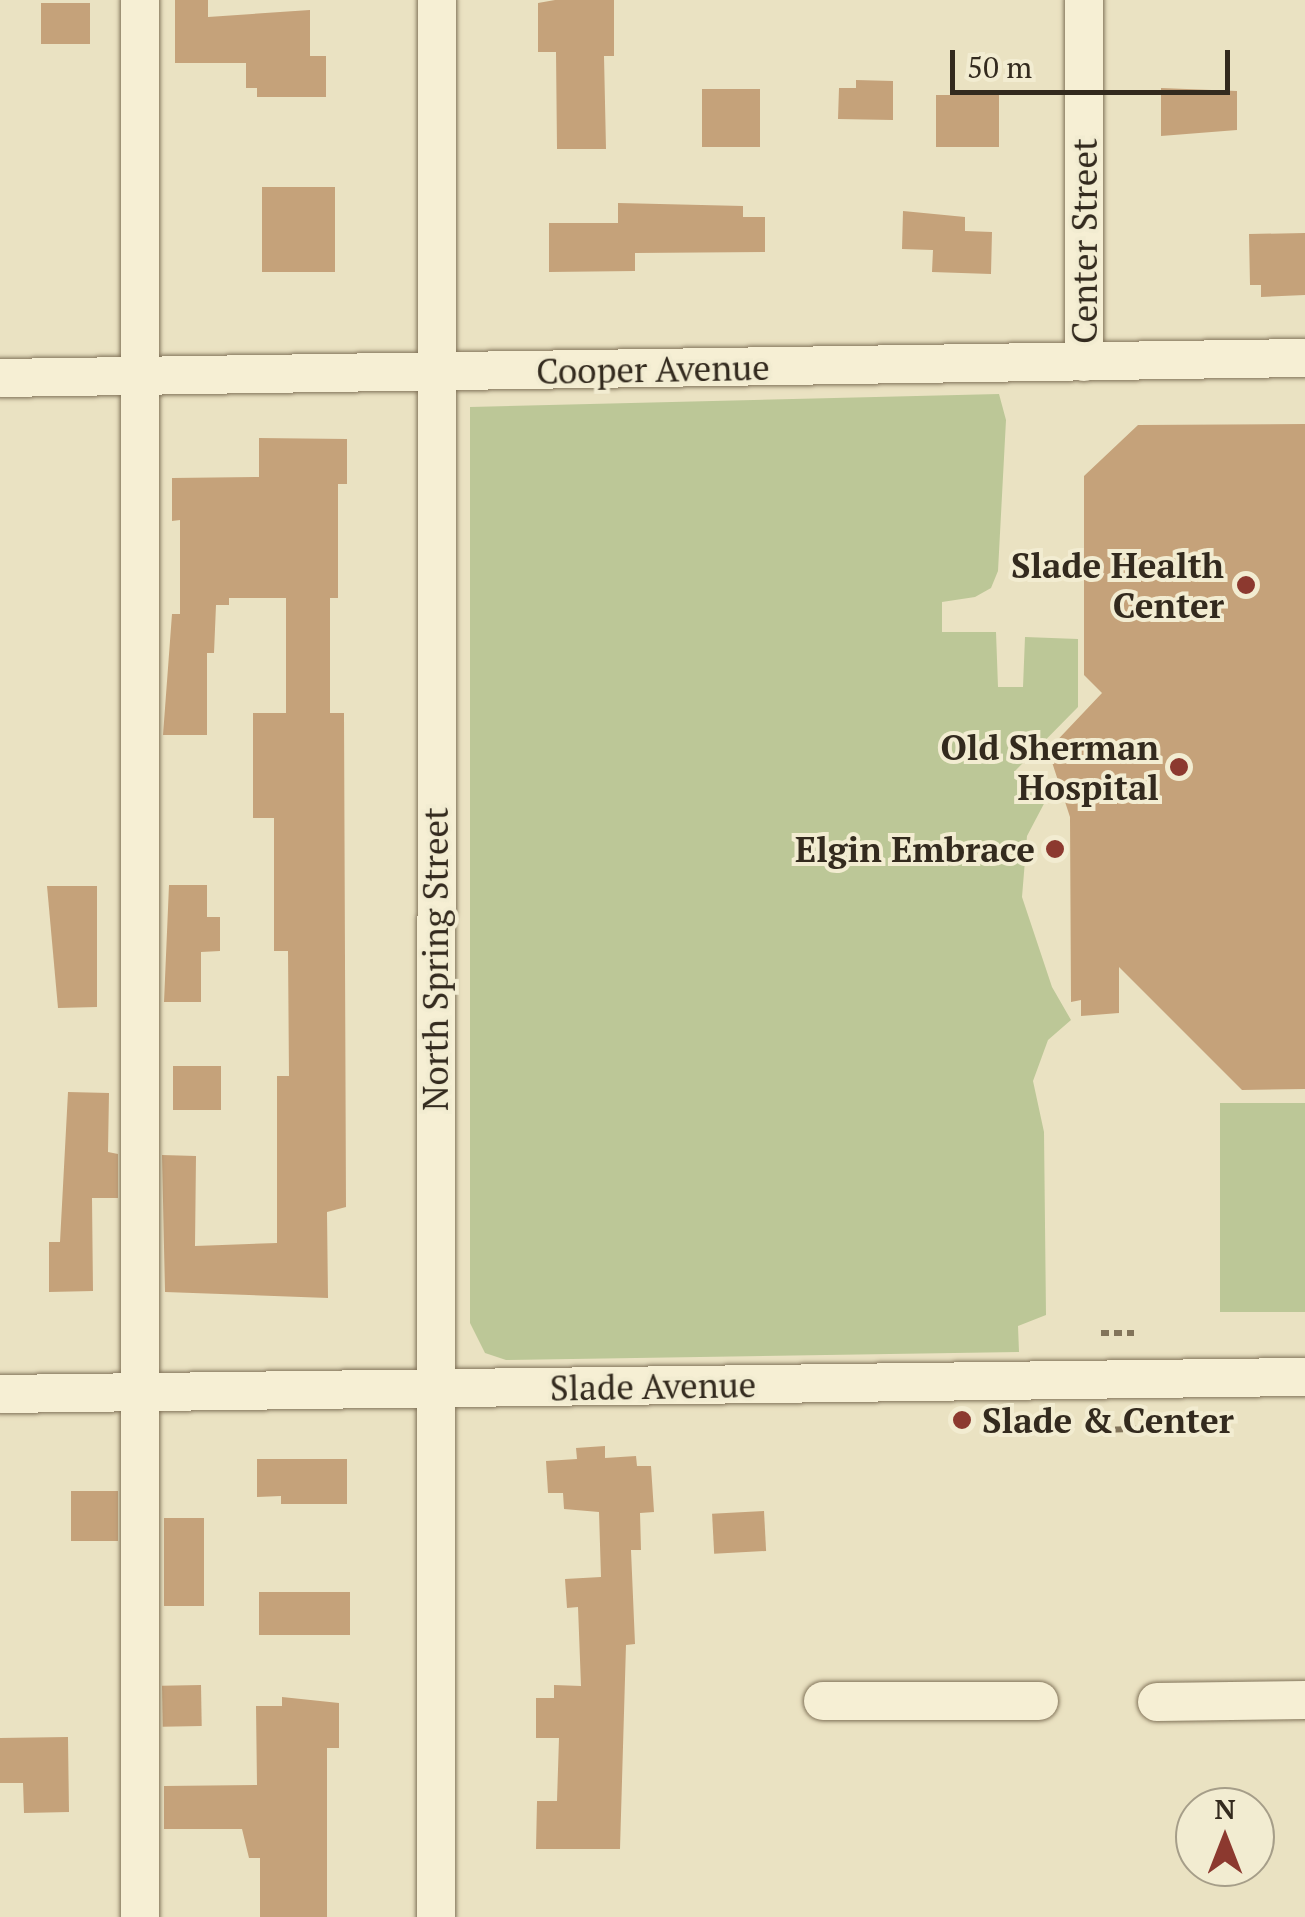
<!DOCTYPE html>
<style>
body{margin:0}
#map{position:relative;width:1305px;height:1917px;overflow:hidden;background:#eae2c2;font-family:"PT Serif",serif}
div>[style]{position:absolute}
.green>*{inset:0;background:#bcc797;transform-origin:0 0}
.building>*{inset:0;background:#c5a27a;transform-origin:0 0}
.path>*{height:6px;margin-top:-3px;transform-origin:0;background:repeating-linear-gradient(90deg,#82745a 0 8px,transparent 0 13px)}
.roads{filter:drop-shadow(0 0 2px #82745a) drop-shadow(0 0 2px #82745a)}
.minor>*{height:38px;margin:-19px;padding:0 19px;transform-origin:19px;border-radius:19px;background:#f6efd4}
.dots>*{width:28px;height:28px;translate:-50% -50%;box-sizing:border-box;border:5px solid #f2ecd1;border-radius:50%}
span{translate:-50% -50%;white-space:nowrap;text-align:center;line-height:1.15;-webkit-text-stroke:8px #f2ecd1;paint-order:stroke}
.street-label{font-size:35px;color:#332a1e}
.poi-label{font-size:35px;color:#332a1e;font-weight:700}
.right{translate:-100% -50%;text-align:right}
.left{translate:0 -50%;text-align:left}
.north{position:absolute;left:1175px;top:1787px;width:100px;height:100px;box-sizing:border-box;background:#f2ecd1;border:2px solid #a69e89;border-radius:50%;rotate:0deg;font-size:28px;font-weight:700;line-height:40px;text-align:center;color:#332a1e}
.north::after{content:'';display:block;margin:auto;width:35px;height:45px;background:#8c392f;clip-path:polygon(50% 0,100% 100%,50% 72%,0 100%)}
.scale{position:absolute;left:950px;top:50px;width:280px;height:45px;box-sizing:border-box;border:5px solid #332a1e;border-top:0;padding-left:12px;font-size:30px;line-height:35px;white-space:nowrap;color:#332a1e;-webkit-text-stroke:8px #f2ecd1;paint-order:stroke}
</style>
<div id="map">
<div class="green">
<i style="clip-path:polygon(999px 394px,1006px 420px,998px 571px,991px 588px,975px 597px,942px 602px,942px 632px,996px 632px,998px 687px,1023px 687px,1025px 637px,1078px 639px,1078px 707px,1014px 772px,1047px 798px,1027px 836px,1022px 897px,1052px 987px,1071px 1020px,1048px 1040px,1033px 1081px,1044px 1132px,1046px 1315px,1018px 1326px,1019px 1352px,506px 1360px,485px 1353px,470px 1323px,470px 407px)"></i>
<i style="left:1220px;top:1103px;width:85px;height:209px"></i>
</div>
<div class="building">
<i style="clip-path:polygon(175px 0,208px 0,208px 17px,310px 10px,310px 56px,326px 56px,326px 97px,257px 97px,257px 88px,246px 88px,246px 63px,175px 63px)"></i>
<i style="clip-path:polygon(555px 0,614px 0,614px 56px,604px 56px,606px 149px,557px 149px,556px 52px,538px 52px,538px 3px)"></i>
<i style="left:41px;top:3px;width:49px;height:41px"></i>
<i style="clip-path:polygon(856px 80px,893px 81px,893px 120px,838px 119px,839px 88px,856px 88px)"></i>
<i style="clip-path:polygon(1161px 88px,1237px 91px,1237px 130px,1161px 136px)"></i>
<i style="left:760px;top:89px;width:58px;height:58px;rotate:90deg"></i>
<i style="left:936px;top:95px;width:63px;height:52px"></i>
<i style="left:262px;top:187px;width:73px;height:85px"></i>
<i style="clip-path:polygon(618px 203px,743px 206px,743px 217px,765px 217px,765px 252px,635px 253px,635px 271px,549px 272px,549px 223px,618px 223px)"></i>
<i style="clip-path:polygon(903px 211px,965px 217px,965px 231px,992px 232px,991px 274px,932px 272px,933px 250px,902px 249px)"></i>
<i style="clip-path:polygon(1305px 233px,1305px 295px,1261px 297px,1261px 285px,1250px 285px,1249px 234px)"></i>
<i style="clip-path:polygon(1305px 424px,1305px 1089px,1242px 1090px,1119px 967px,1119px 1013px,1081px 1016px,1081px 1000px,1071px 1002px,1070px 817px,1048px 750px,1102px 693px,1084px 675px,1084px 476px,1138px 425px)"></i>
<i style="clip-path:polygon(259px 438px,347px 439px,347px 484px,338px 484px,338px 598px,330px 598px,330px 713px,344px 713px,346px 1207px,327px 1212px,328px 1298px,165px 1292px,162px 1155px,196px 1156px,195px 1246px,277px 1243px,277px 1076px,289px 1076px,288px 951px,274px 951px,274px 818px,253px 818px,253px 713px,286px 713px,286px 598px,229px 598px,229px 605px,216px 605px,214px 653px,207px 653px,207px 735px,163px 735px,172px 614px,180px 614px,180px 520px,172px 521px,172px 478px,259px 477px)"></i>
<i style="clip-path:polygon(169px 885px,207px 885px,207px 917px,220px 917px,220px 951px,201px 952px,201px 1002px,164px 1002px)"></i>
<i style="clip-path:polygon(47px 886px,97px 886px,97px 1007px,58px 1008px)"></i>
<i style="left:173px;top:1066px;width:48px;height:44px"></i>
<i style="clip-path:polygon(68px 1092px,109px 1093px,108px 1152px,118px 1154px,118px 1198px,92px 1198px,93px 1291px,49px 1292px,49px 1242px,60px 1242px)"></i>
<i style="clip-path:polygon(605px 1446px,605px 1458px,636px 1456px,637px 1466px,651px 1466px,654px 1512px,640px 1513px,641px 1550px,631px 1550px,635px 1644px,626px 1645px,620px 1849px,536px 1849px,537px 1801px,557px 1801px,559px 1738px,536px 1738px,536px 1698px,554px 1698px,554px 1685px,581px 1686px,578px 1607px,567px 1608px,565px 1579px,601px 1577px,599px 1512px,564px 1509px,563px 1493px,548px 1493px,546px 1461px,577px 1459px,576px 1448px)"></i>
<i style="clip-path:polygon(257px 1459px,347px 1459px,347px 1504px,281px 1504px,281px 1496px,257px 1497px)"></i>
<i style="left:71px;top:1491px;width:47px;height:50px"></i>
<i style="left:764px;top:1511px;width:40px;height:52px;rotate:87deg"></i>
<i style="left:164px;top:1518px;width:40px;height:88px"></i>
<i style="left:350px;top:1592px;width:43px;height:91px;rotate:90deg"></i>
<i style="left:201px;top:1685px;width:41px;height:39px;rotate:89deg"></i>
<i style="clip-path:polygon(282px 1697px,339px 1703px,339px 1748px,327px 1748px,327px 1917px,260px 1917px,260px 1858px,249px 1858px,242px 1829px,164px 1829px,164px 1786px,257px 1785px,256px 1706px,282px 1706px)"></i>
<i style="clip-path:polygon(68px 1737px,69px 1812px,24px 1813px,23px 1783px,0 1783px,0 1738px)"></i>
</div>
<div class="path">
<i style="left:1101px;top:1333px;width:33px"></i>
<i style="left:1102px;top:1430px;width:36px;rotate:-2deg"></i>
</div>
<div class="roads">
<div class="minor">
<i style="left:140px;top:0;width:1917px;rotate:90deg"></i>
<i style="left:1084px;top:0;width:362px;rotate:90deg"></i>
<i style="left:0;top:378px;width:1305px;rotate:-0.88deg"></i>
<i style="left:0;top:1394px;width:1305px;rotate:-0.75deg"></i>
<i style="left:823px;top:1701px;width:216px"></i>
<i style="left:1157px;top:1702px;width:148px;rotate:-0.8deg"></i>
<i style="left:436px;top:1917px;width:1917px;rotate:-89.97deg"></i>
</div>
</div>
<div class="dots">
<i style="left:1246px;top:585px;background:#8c392f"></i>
<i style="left:1179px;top:767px;background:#8c392f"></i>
<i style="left:1055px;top:849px;background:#8c392f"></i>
<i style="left:962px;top:1420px;background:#8c392f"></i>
</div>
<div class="street-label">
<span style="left:1084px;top:241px;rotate:-90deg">Center Street</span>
<span style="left:653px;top:369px;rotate:-1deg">Cooper Avenue</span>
<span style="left:435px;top:959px;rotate:-90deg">North Spring Street</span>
<span style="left:653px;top:1386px;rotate:-1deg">Slade Avenue</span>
</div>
<div class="poi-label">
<span class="right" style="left:1224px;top:585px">Slade Health<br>Center</span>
<span class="right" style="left:1159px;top:767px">Old Sherman<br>Hospital</span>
<span class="right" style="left:1035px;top:849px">Elgin Embrace</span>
<span class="left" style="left:982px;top:1420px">Slade &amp; Center</span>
</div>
<div class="north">N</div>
<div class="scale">50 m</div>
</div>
